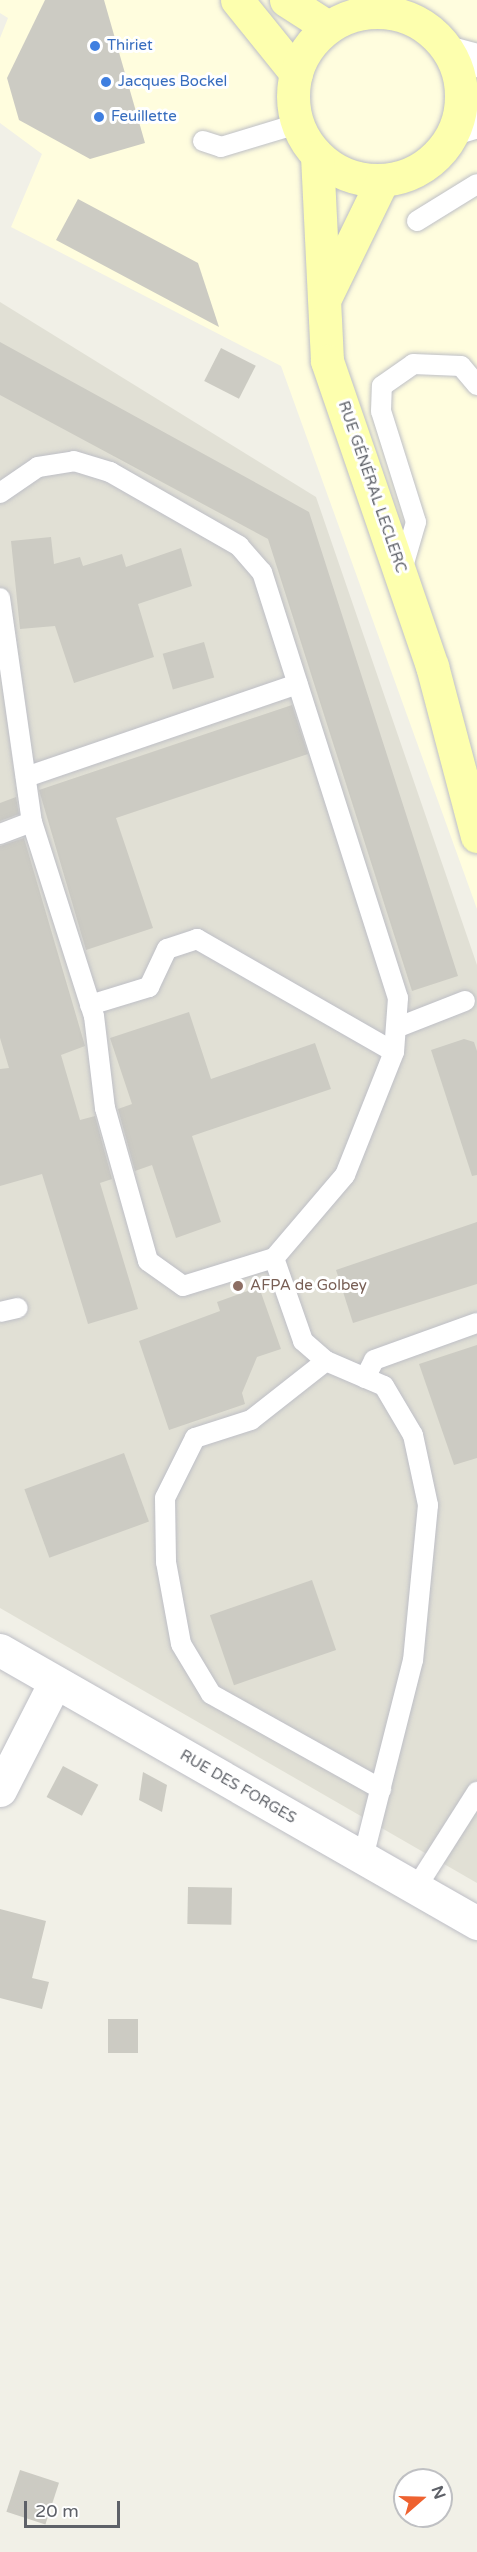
<!DOCTYPE html>
<meta charset="utf-8">
<style>
body{margin:0}
#map{position:relative;width:477px;height:2552px;overflow:hidden;background:#f1f0e7;font-family:"Varela Round",sans-serif}
div>[style]{position:absolute}
.commercial>*{inset:0;background:#fffdde}
.education>*{inset:0;background:#e1e0d5}
.building>*{inset:0;background:#cccbc3;transform-origin:0 0}
.roads{filter:drop-shadow(0 0 2px #bebfc6) drop-shadow(0 0 2px #bebfc6)}
.service>*{height:20px;margin:-10px;padding:0 10px;transform-origin:10px;border-radius:10px;background:#fff}
.minor>*{height:33px;margin:-16.5px;padding:0 16.5px;transform-origin:16.5px;border-radius:16.5px;background:#fff}
.secondary>*{height:33px;margin:-16.5px;padding:0 16.5px;transform-origin:16.5px;border-radius:16.5px;background:#fff}
.primary>*{height:33px;margin:-16.5px;padding:0 16.5px;transform-origin:16.5px;border-radius:16.5px;background:#fdffae}
.primary>.ring{margin:-16.5px;padding:0;box-sizing:content-box;background:none;border:33px solid #fdffae;border-radius:50%}
.dots>*{width:16px;height:16px;translate:-50% -50%;box-sizing:border-box;border:3px solid #fff;border-radius:50%}
span{translate:-50% -50%;white-space:nowrap;text-align:center;line-height:1.15;-webkit-text-stroke:6px #fff;paint-order:stroke}
.shop-label{font-size:15px;color:#366cbe}
.left{translate:0 -50%;text-align:left}
.street-label{font-size:15px;color:#5e6168}
.education-label{font-size:15px;color:#785e54}
.north{position:absolute;left:393px;top:2468px;width:60px;height:60px;box-sizing:border-box;background:#fff;border:2px solid #bfc0c3;border-radius:50%;rotate:70deg;font-size:16px;font-weight:700;line-height:24px;text-align:center;color:#5e6168}
.north::after{content:'';display:block;margin:auto;width:21px;height:27px;background:#ee6230;clip-path:polygon(50% 0,100% 100%,50% 72%,0 100%)}
.scale{position:absolute;left:24px;top:2501px;width:96px;height:27px;box-sizing:border-box;border:3px solid #5e6168;border-top:0;padding-left:8px;font-size:18px;line-height:21px;white-space:nowrap;color:#5e6168;-webkit-text-stroke:4px #fff;paint-order:stroke}
</style>
<div id="map">
<div class="commercial">
<i style="clip-path:polygon(0 0,477px 0,477px 909px,281px 366px,11px 227px,42px 154px,0 123px,0 38px,8px 18px,0 13px)"></i>
</div>
<div class="education">
<i style="clip-path:polygon(0 302px,316px 497px,477px 965px,477px 1883px,0 1608px)"></i>
</div>
<div class="building">
<i style="clip-path:polygon(45px 0,104px 0,145px 143px,90px 159px,19px 120px,7px 78px)"></i>
<i style="clip-path:polygon(78px 199px,198px 263px,219px 327px,56px 240px)"></i>
<i style="clip-path:polygon(0 342px,309px 512px,458px 976px,412px 991px,268px 539px,0 395px)"></i>
<i style="left:221px;top:348px;width:39px;height:37px;rotate:27deg"></i>
<i style="clip-path:polygon(51px 537px,54px 564px,80px 557px,83px 566px,122px 554px,126px 567px,181px 548px,192px 586px,138px 604px,154px 657px,74px 683px,55px 626px,20px 629px,11px 541px)"></i>
<i style="left:204px;top:642px;width:37px;height:43px;rotate:74deg"></i>
<i style="clip-path:polygon(292px 705px,308px 754px,116px 818px,153px 928px,86px 950px,39px 790px)"></i>
<i style="clip-path:polygon(16px 797px,19px 814px,0 821px,0 803px)"></i>
<i style="clip-path:polygon(24px 838px,85px 1046px,61px 1055px,80px 1120px,95px 1116px,112px 1179px,100px 1183px,138px 1309px,88px 1324px,42px 1174px,0 1186px,0 1069px,9px 1068px,0 1038px,0 846px)"></i>
<i style="clip-path:polygon(189px 1012px,211px 1079px,315px 1043px,331px 1089px,192px 1136px,221px 1222px,176px 1238px,152px 1165px,135px 1171px,118px 1109px,132px 1104px,110px 1038px)"></i>
<i style="clip-path:polygon(464px 1039px,474px 1042px,477px 1051px,477px 1175px,472px 1176px,431px 1050px)"></i>
<i style="clip-path:polygon(477px 1222px,477px 1284px,353px 1323px,336px 1270px)"></i>
<i style="clip-path:polygon(259px 1287px,281px 1349px,257px 1357px,242px 1393px,245px 1404px,169px 1430px,139px 1341px,220px 1311px,217px 1302px)"></i>
<i style="clip-path:polygon(477px 1345px,477px 1458px,454px 1465px,419px 1364px)"></i>
<i style="left:124px;top:1453px;width:73px;height:106px;rotate:70deg"></i>
<i style="left:312px;top:1580px;width:74px;height:108px;rotate:71deg"></i>
<i style="left:63px;top:1766px;width:40px;height:35px;rotate:28deg"></i>
<i style="clip-path:polygon(143px 1772px,167px 1785px,162px 1812px,139px 1800px)"></i>
<i style="left:188px;top:1887px;width:44px;height:37px;rotate:1deg"></i>
<i style="clip-path:polygon(0 1909px,46px 1921px,32px 1978px,49px 1982px,42px 2009px,0 1998px)"></i>
<i style="left:108px;top:2019px;width:30px;height:34px"></i>
<i style="left:20px;top:2470px;width:41px;height:44px;rotate:18deg"></i>
</div>
<div class="roads">
<div class="service">
<i style="left:392px;top:0;width:12px;rotate:85deg"></i>
<i style="left:203px;top:141px;width:19px;rotate:18deg"></i>
<i style="left:221px;top:147px;width:79px;rotate:-16.8deg"></i>
<i style="left:417px;top:221px;width:70px;rotate:-31.7deg"></i>
<i style="left:0;top:493px;width:46px;rotate:-34.4deg"></i>
<i style="left:38px;top:467px;width:36px;rotate:-9deg"></i>
<i style="left:74px;top:461px;width:38px;rotate:17deg"></i>
<i style="left:110px;top:472px;width:149px;rotate:29.8deg"></i>
<i style="left:239px;top:546px;width:35px;rotate:49deg"></i>
<i style="left:262px;top:572px;width:447px;rotate:72.3deg"></i>
<i style="left:398px;top:998px;width:54px;rotate:94.2deg"></i>
<i style="left:394px;top:1052px;width:132px;rotate:111.7deg"></i>
<i style="left:345px;top:1175px;width:109px;rotate:130.5deg"></i>
<i style="left:402px;top:570px;width:50px;rotate:-73.7deg"></i>
<i style="left:416px;top:522px;width:116px;rotate:-107.5deg"></i>
<i style="left:381px;top:411px;width:25px;rotate:-88deg"></i>
<i style="left:382px;top:386px;width:38px;rotate:-35deg"></i>
<i style="left:413px;top:364px;width:48px;rotate:2.4deg"></i>
<i style="left:461px;top:366px;width:25px;rotate:50deg"></i>
<i style="left:0;top:598px;width:226px;rotate:81.9deg"></i>
<i style="left:32px;top:822px;width:204px;rotate:72.3deg"></i>
<i style="left:94px;top:1016px;width:93px;rotate:83.2deg"></i>
<i style="left:105px;top:1108px;width:159px;rotate:74.3deg"></i>
<i style="left:148px;top:1261px;width:43px;rotate:35.5deg"></i>
<i style="left:183px;top:1286px;width:95px;rotate:-17.1deg"></i>
<i style="left:274px;top:1258px;width:88px;rotate:70.7deg"></i>
<i style="left:303px;top:1341px;width:30px;rotate:41deg"></i>
<i style="left:326px;top:1361px;width:63px;rotate:23.3deg"></i>
<i style="left:384px;top:1386px;width:57px;rotate:59.4deg"></i>
<i style="left:413px;top:1435px;width:72px;rotate:77.9deg"></i>
<i style="left:428px;top:1505px;width:156px;rotate:95.5deg"></i>
<i style="left:413px;top:1660px;width:204px;rotate:104.2deg"></i>
<i style="left:26px;top:777px;width:287px;rotate:-18.9deg"></i>
<i style="left:0;top:834px;width:34px;rotate:-21deg"></i>
<i style="left:90px;top:1005px;width:62px;rotate:-17deg"></i>
<i style="left:149px;top:987px;width:42px;rotate:-64.7deg"></i>
<i style="left:167px;top:949px;width:32px;rotate:-18deg"></i>
<i style="left:197px;top:939px;width:227px;rotate:29.8deg"></i>
<i style="left:396px;top:1028px;width:74px;rotate:-21.4deg"></i>
<i style="left:0;top:1312px;width:18px;rotate:-13deg"></i>
<i style="left:326px;top:1361px;width:95px;rotate:141.8deg"></i>
<i style="left:251px;top:1420px;width:59px;rotate:162.2deg"></i>
<i style="left:195px;top:1438px;width:67px;rotate:116.6deg"></i>
<i style="left:165px;top:1498px;width:64px;rotate:89.1deg"></i>
<i style="left:166px;top:1562px;width:83px;rotate:79.6deg"></i>
<i style="left:181px;top:1644px;width:58px;rotate:59deg"></i>
<i style="left:211px;top:1694px;width:195px;rotate:29.2deg"></i>
<i style="left:365px;top:1378px;width:20px;rotate:-63deg"></i>
<i style="left:374px;top:1360px;width:109px;rotate:-19.8deg"></i>
<i style="left:416px;top:1888px;width:114px;rotate:-57.6deg"></i>
</div>
<div class="minor">
<i style="left:450px;top:53px;width:28px;rotate:15deg"></i>
<i style="left:457px;top:127px;width:21px;rotate:-17deg"></i>
<i style="left:0;top:1790px;width:121px;rotate:-63deg"></i>
</div>
<div class="secondary">
<i style="left:0;top:1650px;width:550px;rotate:29.78deg"></i>
</div>
<div class="primary">
<i style="left:237px;top:0;width:94px;rotate:51.1deg"></i>
<i style="left:286px;top:0;width:50px;rotate:32.7deg"></i>
<i class="ring" style="left:293px;top:12px;width:135px;height:135px"></i>
<i style="left:317px;top:156px;width:205px;rotate:87.2deg"></i>
<i style="left:327px;top:361px;width:323px;rotate:71deg"></i>
<i style="left:432px;top:666px;width:176px;rotate:75.2deg"></i>
<i style="left:326px;top:296px;width:128px;rotate:-64deg"></i>
</div>
</div>
<div class="dots">
<i style="left:95px;top:46px;background:#3f7fe0"></i>
<i style="left:106px;top:82px;background:#3f7fe0"></i>
<i style="left:99px;top:117px;background:#3f7fe0"></i>
<i style="left:238px;top:1286px;background:#8d6e63"></i>
</div>
<div class="shop-label">
<span class="left" style="left:107px;top:46px">Thiriet</span>
<span class="left" style="left:118px;top:82px">Jacques Bockel</span>
<span class="left" style="left:111px;top:117px">Feuillette</span>
</div>
<div class="street-label">
<span style="left:372px;top:487px;rotate:71deg">RUE GÉNÉRAL LECLERC</span>
<span style="left:238px;top:1787px;rotate:30deg">RUE DES FORGES</span>
</div>
<div class="education-label">
<span class="left" style="left:250px;top:1286px">AFPA de Golbey</span>
</div>
<div class="north">N</div>
<div class="scale">20 m</div>
</div>
